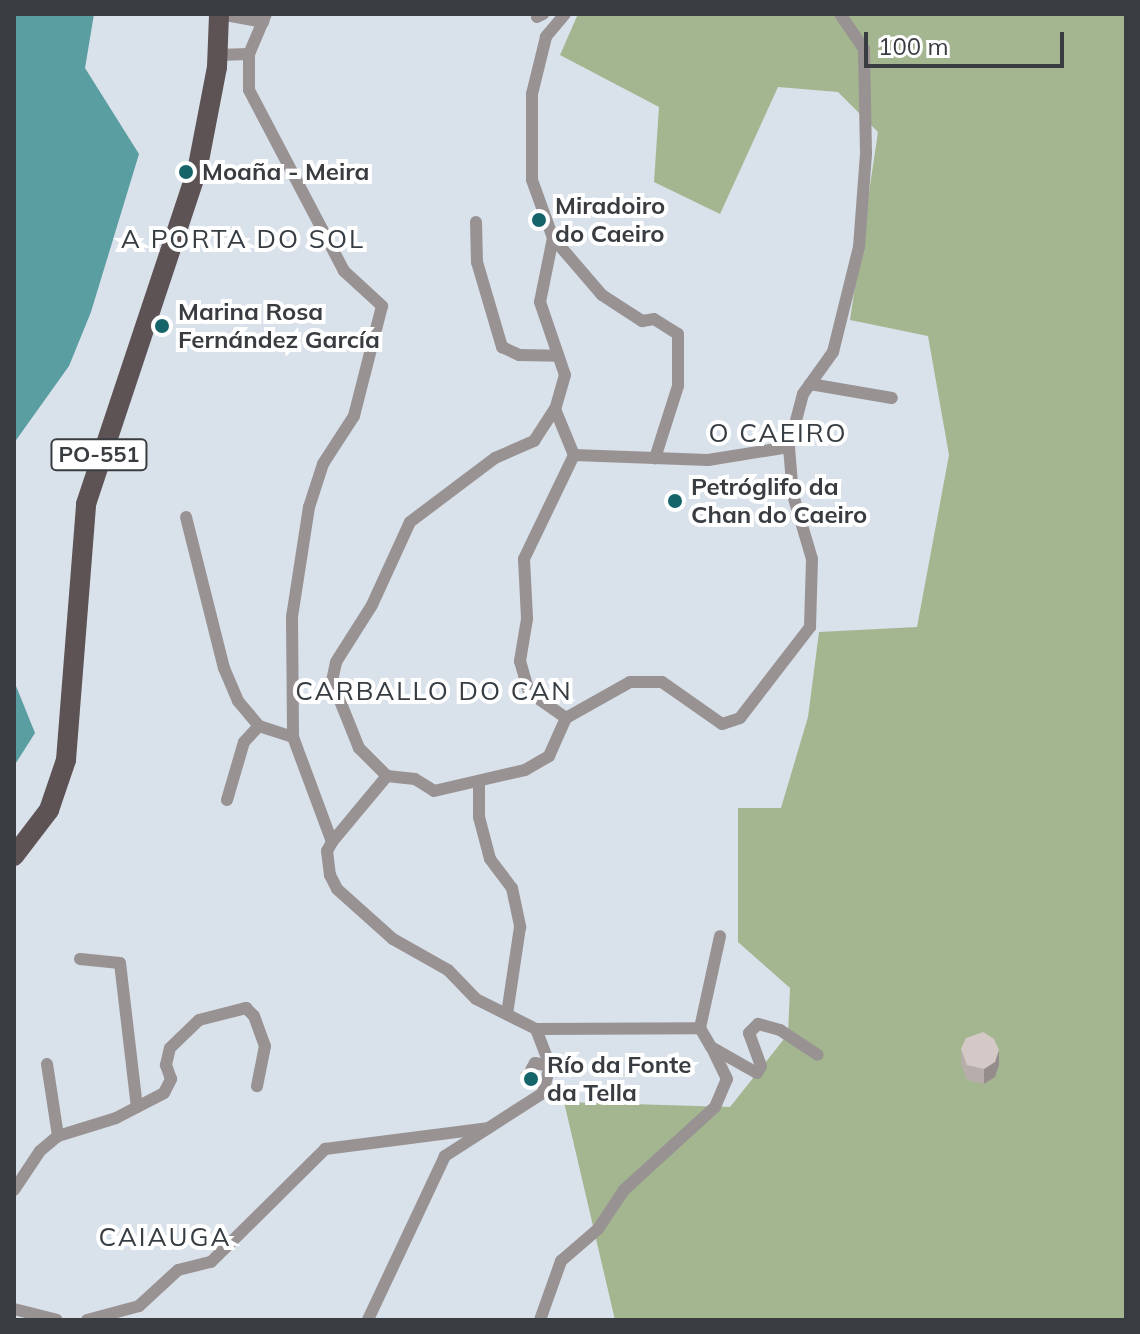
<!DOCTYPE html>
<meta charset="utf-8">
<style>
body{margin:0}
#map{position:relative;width:1140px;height:1334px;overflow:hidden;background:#d9e1ea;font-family:Mulish,sans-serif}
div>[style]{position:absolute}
.green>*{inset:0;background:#a3b690}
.water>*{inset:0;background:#5b9ea2}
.street>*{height:12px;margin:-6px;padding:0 6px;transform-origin:6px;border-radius:6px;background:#989293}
.primary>*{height:20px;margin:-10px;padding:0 10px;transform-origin:10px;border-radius:10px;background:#5d5354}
.wall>*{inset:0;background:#b7adab}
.shaded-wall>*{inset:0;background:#958d8b}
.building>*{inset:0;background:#d5c9c7}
.dots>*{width:22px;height:22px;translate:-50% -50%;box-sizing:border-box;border:4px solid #fff;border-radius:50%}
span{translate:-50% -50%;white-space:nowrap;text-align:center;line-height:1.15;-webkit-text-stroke:8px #fff;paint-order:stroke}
.shield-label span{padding:2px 6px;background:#fff;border:2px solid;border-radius:6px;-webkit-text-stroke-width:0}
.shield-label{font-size:22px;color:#393c40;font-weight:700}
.poi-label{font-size:24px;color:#393c40;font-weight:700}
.left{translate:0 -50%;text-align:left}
.neighbourhood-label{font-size:26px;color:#363d43;letter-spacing:2px}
.frame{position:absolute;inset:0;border:16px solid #393c40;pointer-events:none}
.scale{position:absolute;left:864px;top:32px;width:200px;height:36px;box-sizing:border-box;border:4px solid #393c40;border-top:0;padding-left:10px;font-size:24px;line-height:28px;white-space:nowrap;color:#393c40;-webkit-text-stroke:6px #fff;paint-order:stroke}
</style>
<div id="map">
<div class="green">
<i style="clip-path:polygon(578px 14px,1126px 14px,1126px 1320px,615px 1320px,564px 1102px,730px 1107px,788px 1034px,790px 988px,738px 942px,738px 808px,781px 808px,808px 717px,819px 632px,917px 627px,949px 455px,928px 336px,850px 320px,878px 132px,838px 92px,778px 87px,720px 214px,654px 182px,659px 107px,560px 55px)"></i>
</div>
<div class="water">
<i style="clip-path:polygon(14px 14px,94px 14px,85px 68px,139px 154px,91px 312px,69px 366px,14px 443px)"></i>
<i style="clip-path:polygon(14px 681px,35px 733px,14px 766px)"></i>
</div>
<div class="street">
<i style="left:220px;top:14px;width:44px;rotate:10.5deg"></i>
<i style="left:266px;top:14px;width:43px;rotate:113deg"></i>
<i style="left:249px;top:54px;width:36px;rotate:90deg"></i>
<i style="left:249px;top:90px;width:204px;rotate:62.3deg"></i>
<i style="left:344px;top:271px;width:52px;rotate:42.6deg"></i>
<i style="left:382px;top:306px;width:114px;rotate:104.3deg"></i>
<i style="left:354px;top:416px;width:57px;rotate:122.9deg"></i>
<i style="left:323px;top:464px;width:45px;rotate:108deg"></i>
<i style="left:309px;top:507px;width:111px;rotate:98.8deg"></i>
<i style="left:292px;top:617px;width:120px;rotate:89.5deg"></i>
<i style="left:293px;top:737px;width:112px;rotate:69.6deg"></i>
<i style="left:332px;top:842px;width:10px;rotate:119deg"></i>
<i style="left:327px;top:851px;width:24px;rotate:83deg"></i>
<i style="left:330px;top:875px;width:16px;rotate:63deg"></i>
<i style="left:337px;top:889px;width:75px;rotate:41.8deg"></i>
<i style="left:393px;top:939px;width:63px;rotate:29.4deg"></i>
<i style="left:448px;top:970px;width:40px;rotate:46deg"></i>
<i style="left:476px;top:999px;width:67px;rotate:26.6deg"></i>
<i style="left:536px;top:1029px;width:40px;rotate:69deg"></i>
<i style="left:550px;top:1066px;width:28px;rotate:105deg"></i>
<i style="left:543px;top:1093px;width:117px;rotate:147.3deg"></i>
<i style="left:445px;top:1156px;width:181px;rotate:115.2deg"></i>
<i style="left:565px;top:14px;width:30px;rotate:130deg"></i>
<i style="left:546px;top:37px;width:59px;rotate:103.8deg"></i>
<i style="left:532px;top:94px;width:86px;rotate:90deg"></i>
<i style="left:532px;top:180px;width:62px;rotate:70.1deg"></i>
<i style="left:553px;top:238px;width:65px;rotate:101.5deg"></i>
<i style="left:540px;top:302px;width:77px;rotate:71.1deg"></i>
<i style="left:565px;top:375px;width:35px;rotate:106deg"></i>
<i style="left:555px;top:409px;width:50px;rotate:67.6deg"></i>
<i style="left:574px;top:455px;width:115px;rotate:115.7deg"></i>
<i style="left:524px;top:559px;width:60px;rotate:87.1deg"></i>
<i style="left:527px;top:619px;width:43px;rotate:99.5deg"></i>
<i style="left:520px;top:661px;width:32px;rotate:74deg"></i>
<i style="left:529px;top:692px;width:45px;rotate:35.1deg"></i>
<i style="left:566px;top:718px;width:73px;rotate:-29.4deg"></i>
<i style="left:630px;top:682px;width:32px"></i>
<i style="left:662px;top:682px;width:73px;rotate:35deg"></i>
<i style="left:722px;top:724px;width:19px;rotate:-18deg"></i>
<i style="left:740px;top:718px;width:115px;rotate:-52.4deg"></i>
<i style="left:810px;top:627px;width:68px;rotate:-88.3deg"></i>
<i style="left:812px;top:559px;width:67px;rotate:-106.5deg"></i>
<i style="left:793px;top:495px;width:48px;rotate:-94.8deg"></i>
<i style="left:789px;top:447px;width:55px;rotate:-75.2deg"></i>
<i style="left:803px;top:394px;width:52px;rotate:-54.5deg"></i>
<i style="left:833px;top:352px;width:108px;rotate:-76.1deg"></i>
<i style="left:859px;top:247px;width:94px;rotate:-85.7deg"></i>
<i style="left:866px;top:153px;width:104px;rotate:-91.1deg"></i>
<i style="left:864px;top:49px;width:42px;rotate:-124.4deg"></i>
<i style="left:537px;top:17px;width:7px;rotate:-27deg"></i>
<i style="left:217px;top:55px;width:32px;rotate:-2deg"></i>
<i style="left:476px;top:222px;width:40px;rotate:88.6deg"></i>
<i style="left:477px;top:262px;width:89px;rotate:73.6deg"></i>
<i style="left:502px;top:347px;width:19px;rotate:25deg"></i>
<i style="left:519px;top:355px;width:39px;rotate:1deg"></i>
<i style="left:553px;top:238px;width:75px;rotate:49.3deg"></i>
<i style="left:602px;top:295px;width:48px;rotate:33deg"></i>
<i style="left:642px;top:321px;width:12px;rotate:-9deg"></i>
<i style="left:654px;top:319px;width:28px;rotate:32deg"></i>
<i style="left:678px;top:334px;width:52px;rotate:90deg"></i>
<i style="left:678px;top:386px;width:76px;rotate:107.7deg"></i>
<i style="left:810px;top:384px;width:83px;rotate:9.7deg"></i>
<i style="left:574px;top:455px;width:134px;rotate:2.1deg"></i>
<i style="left:708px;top:460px;width:82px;rotate:-9.1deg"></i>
<i style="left:186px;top:517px;width:156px;rotate:75.9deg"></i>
<i style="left:224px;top:668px;width:36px;rotate:67deg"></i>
<i style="left:238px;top:701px;width:33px;rotate:50deg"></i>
<i style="left:259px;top:726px;width:36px;rotate:18deg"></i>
<i style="left:387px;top:776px;width:40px;rotate:-135deg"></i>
<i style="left:359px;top:748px;width:72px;rotate:-111.9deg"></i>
<i style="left:332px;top:681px;width:19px;rotate:-78deg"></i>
<i style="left:336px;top:662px;width:67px;rotate:-57.7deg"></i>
<i style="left:372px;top:605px;width:91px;rotate:-65.4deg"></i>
<i style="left:410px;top:522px;width:106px;rotate:-37deg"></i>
<i style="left:495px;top:458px;width:43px;rotate:-23.6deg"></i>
<i style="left:534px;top:441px;width:38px;rotate:-57deg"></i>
<i style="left:479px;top:781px;width:36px;rotate:90deg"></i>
<i style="left:479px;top:817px;width:43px;rotate:75.3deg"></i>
<i style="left:490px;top:859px;width:36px;rotate:53deg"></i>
<i style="left:512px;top:888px;width:40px;rotate:78deg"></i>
<i style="left:520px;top:927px;width:88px;rotate:98.5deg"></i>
<i style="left:227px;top:800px;width:60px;rotate:-73.7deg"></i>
<i style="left:244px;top:742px;width:22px;rotate:-47deg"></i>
<i style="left:332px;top:842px;width:86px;rotate:-50.2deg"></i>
<i style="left:387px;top:776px;width:28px;rotate:6deg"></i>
<i style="left:415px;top:779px;width:22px;rotate:32deg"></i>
<i style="left:434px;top:791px;width:93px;rotate:-13deg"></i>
<i style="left:525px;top:770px;width:28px;rotate:-30deg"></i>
<i style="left:549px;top:756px;width:42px;rotate:-65.9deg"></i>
<i style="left:80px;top:959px;width:40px;rotate:5.7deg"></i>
<i style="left:120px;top:963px;width:145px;rotate:83.3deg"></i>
<i style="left:700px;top:1028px;width:94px;rotate:-77.7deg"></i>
<i style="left:536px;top:1029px;width:164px;rotate:-0.3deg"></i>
<i style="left:700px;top:1028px;width:22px;rotate:60deg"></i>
<i style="left:711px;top:1047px;width:53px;rotate:29.5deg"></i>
<i style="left:757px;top:1073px;width:8px;rotate:-60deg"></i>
<i style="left:761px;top:1066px;width:35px;rotate:-110deg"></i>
<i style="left:749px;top:1033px;width:13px;rotate:-45deg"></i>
<i style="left:758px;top:1024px;width:23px;rotate:15deg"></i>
<i style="left:780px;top:1030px;width:45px;rotate:33.3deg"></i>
<i style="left:47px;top:1064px;width:73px;rotate:81.3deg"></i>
<i style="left:531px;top:1070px;width:8px;rotate:-60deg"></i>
<i style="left:535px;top:1063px;width:15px;rotate:11deg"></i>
<i style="left:14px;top:1190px;width:47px;rotate:-56.3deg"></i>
<i style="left:40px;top:1151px;width:23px;rotate:-40deg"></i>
<i style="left:58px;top:1136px;width:61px;rotate:-17.2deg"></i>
<i style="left:116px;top:1118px;width:54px;rotate:-27.5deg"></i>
<i style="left:164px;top:1093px;width:16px;rotate:-63deg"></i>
<i style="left:171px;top:1079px;width:15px;rotate:-110deg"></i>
<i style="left:166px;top:1065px;width:17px;rotate:-77deg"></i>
<i style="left:170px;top:1048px;width:40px;rotate:-44deg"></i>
<i style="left:199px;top:1020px;width:49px;rotate:-14.3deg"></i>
<i style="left:246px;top:1008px;width:11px;rotate:45deg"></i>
<i style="left:254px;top:1016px;width:32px;rotate:70deg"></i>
<i style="left:265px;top:1046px;width:41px;rotate:101.3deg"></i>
<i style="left:14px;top:1309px;width:44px;rotate:14.3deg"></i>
<i style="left:87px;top:1320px;width:54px;rotate:-15.1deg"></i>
<i style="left:139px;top:1306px;width:53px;rotate:-42.7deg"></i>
<i style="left:178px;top:1270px;width:34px;rotate:-14deg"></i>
<i style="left:211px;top:1262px;width:161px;rotate:-44.7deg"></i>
<i style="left:325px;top:1149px;width:164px;rotate:-7.3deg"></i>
<i style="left:540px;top:1320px;width:63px;rotate:-70.4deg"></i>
<i style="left:561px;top:1261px;width:49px;rotate:-40.9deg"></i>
<i style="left:598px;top:1229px;width:47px;rotate:-56.3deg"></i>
<i style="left:624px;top:1190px;width:123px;rotate:-42.4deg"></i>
<i style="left:715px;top:1107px;width:30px;rotate:-67deg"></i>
<i style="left:727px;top:1079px;width:32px;rotate:-116deg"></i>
</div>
<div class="primary">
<i style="left:14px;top:856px;width:58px;rotate:-52.7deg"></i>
<i style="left:49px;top:810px;width:53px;rotate:-71.2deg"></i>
<i style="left:66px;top:760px;width:257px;rotate:-85.5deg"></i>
<i style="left:86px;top:504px;width:351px;rotate:-71.6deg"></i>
<i style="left:197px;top:171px;width:106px;rotate:-79.1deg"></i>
<i style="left:217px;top:67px;width:53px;rotate:-87.8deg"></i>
</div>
<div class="wall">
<i style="clip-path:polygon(961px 1049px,999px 1065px,995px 1077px,984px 1084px,967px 1080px,961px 1064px)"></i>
</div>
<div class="shaded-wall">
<i style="clip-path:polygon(999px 1050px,999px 1065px,995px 1077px,984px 1084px,984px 1069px)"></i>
<i style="clip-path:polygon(538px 1070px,536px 1084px,525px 1088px,525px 1083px)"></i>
</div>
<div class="building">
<i style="clip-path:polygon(983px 1032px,994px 1039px,999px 1050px,995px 1062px,984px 1069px,967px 1065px,961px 1049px,966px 1038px)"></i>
<i style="clip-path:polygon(538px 1070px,536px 1079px,525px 1083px,520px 1072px)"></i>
</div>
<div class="dots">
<i style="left:186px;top:172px;background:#15646a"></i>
<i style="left:539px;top:220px;background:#15646a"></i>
<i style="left:162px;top:326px;background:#15646a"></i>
<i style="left:675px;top:501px;background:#15646a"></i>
<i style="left:531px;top:1079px;background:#15646a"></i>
</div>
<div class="shield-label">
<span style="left:99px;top:455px">PO-551</span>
</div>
<div class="poi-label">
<span class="left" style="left:202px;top:172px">Moaña - Meira</span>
<span class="left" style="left:555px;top:220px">Miradoiro<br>do Caeiro</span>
<span class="left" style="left:178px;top:326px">Marina Rosa<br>Fernández García</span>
<span class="left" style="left:691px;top:501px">Petróglifo da<br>Chan do Caeiro</span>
<span class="left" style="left:547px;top:1079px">Río da Fonte<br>da Tella</span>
</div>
<div class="neighbourhood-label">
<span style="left:243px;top:239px">A PORTA DO SOL</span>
<span style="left:778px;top:433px">O CAEIRO</span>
<span style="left:434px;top:691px">CARBALLO DO CAN</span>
<span style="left:165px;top:1237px">CAIAUGA</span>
</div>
<div class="frame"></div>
<div class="scale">100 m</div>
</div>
